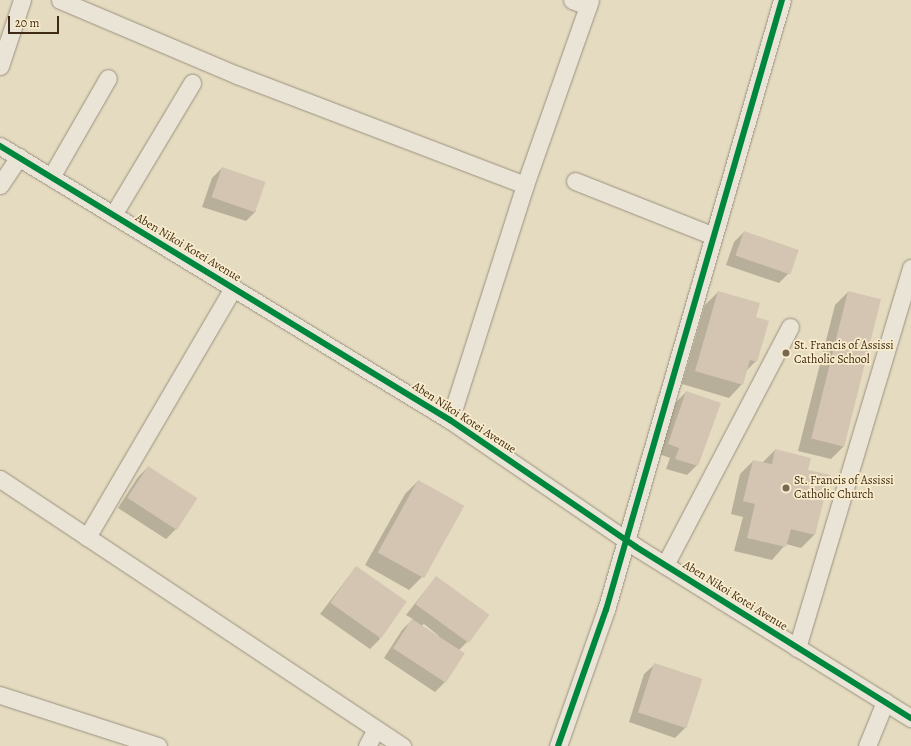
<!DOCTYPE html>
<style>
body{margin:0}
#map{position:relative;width:911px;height:746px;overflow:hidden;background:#e5dbc0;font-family:Alegreya,serif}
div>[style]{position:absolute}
.shadow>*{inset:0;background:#0003}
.building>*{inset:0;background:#d3c5b2;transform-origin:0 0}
.roads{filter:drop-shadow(0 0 1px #9a917f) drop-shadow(0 0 1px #9a917f)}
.minor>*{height:17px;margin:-8.5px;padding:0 8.5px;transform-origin:8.5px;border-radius:8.5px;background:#e9e4d6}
.cycleway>*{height:6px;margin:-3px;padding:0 3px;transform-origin:3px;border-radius:3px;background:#00873e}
.dots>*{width:11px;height:11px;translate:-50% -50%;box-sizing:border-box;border:2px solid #f8eccc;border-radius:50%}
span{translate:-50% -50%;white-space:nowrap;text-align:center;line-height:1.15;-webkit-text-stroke:3.5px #f8eccc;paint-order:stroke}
.street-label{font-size:12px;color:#3f2a13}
.poi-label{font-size:12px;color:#3f2a13}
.left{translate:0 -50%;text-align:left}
.scale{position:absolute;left:8px;top:16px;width:51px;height:18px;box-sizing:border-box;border:2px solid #3f2a13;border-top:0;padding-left:5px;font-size:12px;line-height:14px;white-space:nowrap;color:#3f2a13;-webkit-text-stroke:3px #f8eccc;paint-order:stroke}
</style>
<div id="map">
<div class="shadow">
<i style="clip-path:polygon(222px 168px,256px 211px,246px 221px,202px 207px,212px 178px)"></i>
<i style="clip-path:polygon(744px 232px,789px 273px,779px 283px,726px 265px,734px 242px)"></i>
<i style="clip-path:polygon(718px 292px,755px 318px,756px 361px,746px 371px,742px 384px,729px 398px,682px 384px,705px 305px)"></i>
<i style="clip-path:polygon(848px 292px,880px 300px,844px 446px,831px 459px,798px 451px,835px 305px)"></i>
<i style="clip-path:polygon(686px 392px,697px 465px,687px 475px,666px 469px,670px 458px,659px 454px,676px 402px)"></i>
<i style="clip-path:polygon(775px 450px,807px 471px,814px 535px,801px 548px,786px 544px,772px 560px,734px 551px,743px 517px,731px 514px,740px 474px,753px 461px,762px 463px)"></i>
<i style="clip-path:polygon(148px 467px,195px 498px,176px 529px,166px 539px,118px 508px,138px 477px)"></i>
<i style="clip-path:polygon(418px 481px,422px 577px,409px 590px,365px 565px,405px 494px)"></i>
<i style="clip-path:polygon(356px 567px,380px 639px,370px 649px,320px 614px)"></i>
<i style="clip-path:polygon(evenodd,436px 577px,469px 640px,459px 650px,464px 653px,445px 682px,435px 692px,384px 658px,402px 630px,413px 619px,406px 615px,436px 577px,424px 624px,439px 636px,439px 637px,421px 626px,424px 624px)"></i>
<i style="clip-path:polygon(654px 665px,685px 728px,675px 738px,629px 722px,644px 674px)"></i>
</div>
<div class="building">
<i style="left:222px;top:167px;width:46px;height:32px;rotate:19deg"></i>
<i style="left:744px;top:231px;width:58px;height:26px;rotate:19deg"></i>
<i style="clip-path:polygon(718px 291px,760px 303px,756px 317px,769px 321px,757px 362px,750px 360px,743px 385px,695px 371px)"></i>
<i style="left:848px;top:291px;width:34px;height:152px;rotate:14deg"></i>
<i style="clip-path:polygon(686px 391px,721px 403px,698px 466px,675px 459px,679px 448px,668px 444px)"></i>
<i style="clip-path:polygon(775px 449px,811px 458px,808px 470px,830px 475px,815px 535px,791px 529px,786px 547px,747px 538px,755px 504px,743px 501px,753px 460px,772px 464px)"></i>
<i style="left:148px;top:466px;width:59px;height:38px;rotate:33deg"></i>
<i style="left:418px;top:480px;width:53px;height:83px;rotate:29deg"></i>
<i style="left:356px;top:566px;width:62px;height:45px;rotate:35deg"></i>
<i style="left:436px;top:576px;width:66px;height:35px;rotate:36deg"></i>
<i style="left:412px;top:619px;width:63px;height:35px;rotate:33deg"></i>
<i style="left:654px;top:663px;width:51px;height:52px;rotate:18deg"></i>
</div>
<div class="roads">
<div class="minor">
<i style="left:60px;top:0;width:192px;rotate:23deg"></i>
<i style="left:237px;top:75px;width:308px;rotate:20.9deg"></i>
<i style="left:572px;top:0;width:17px;rotate:21deg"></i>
<i style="left:0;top:66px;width:70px;rotate:-71.6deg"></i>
<i style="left:0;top:146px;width:527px;rotate:31.34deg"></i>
<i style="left:450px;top:420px;width:225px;rotate:34.3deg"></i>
<i style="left:636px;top:547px;width:324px;rotate:31.9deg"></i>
<i style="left:51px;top:177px;width:114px;rotate:-60.1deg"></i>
<i style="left:575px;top:181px;width:149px;rotate:21.6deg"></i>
<i style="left:0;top:185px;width:34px;rotate:-56deg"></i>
<i style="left:113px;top:215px;width:154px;rotate:-59.1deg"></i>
<i style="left:450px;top:420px;width:247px;rotate:-72.3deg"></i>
<i style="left:525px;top:185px;width:196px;rotate:-70.6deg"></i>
<i style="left:0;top:479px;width:483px;rotate:33.6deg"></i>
<i style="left:87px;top:537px;width:289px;rotate:-59.6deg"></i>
<i style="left:665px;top:565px;width:269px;rotate:-62.3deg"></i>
<i style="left:797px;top:648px;width:397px;rotate:-73.3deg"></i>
<i style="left:0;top:695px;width:166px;rotate:17.9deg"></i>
<i style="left:367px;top:746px;width:19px;rotate:-62deg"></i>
<i style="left:558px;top:746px;width:144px;rotate:-70.6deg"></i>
<i style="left:606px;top:610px;width:635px;rotate:-73.91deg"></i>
<i style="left:867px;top:746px;width:48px;rotate:-67.8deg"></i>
</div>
</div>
<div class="cycleway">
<i style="left:0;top:146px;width:527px;rotate:31.34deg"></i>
<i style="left:450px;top:420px;width:225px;rotate:34.3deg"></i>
<i style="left:636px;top:547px;width:324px;rotate:31.9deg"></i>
<i style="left:558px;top:746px;width:144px;rotate:-70.6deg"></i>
<i style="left:606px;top:610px;width:635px;rotate:-73.91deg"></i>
</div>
<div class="dots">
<i style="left:786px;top:353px;background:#796850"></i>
<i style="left:786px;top:488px;background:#796850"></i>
</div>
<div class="street-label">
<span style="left:188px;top:248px;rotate:31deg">Aben Nikoi Kotei Avenue</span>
<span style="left:464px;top:418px;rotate:33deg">Aben Nikoi Kotei Avenue</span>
<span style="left:735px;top:596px;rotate:32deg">Aben Nikoi Kotei Avenue</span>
</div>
<div class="poi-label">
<span class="left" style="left:794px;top:353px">St. Francis of Assissi<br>Catholic School</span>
<span class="left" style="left:794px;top:488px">St. Francis of Assissi<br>Catholic Church</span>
</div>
<div class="scale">20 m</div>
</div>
